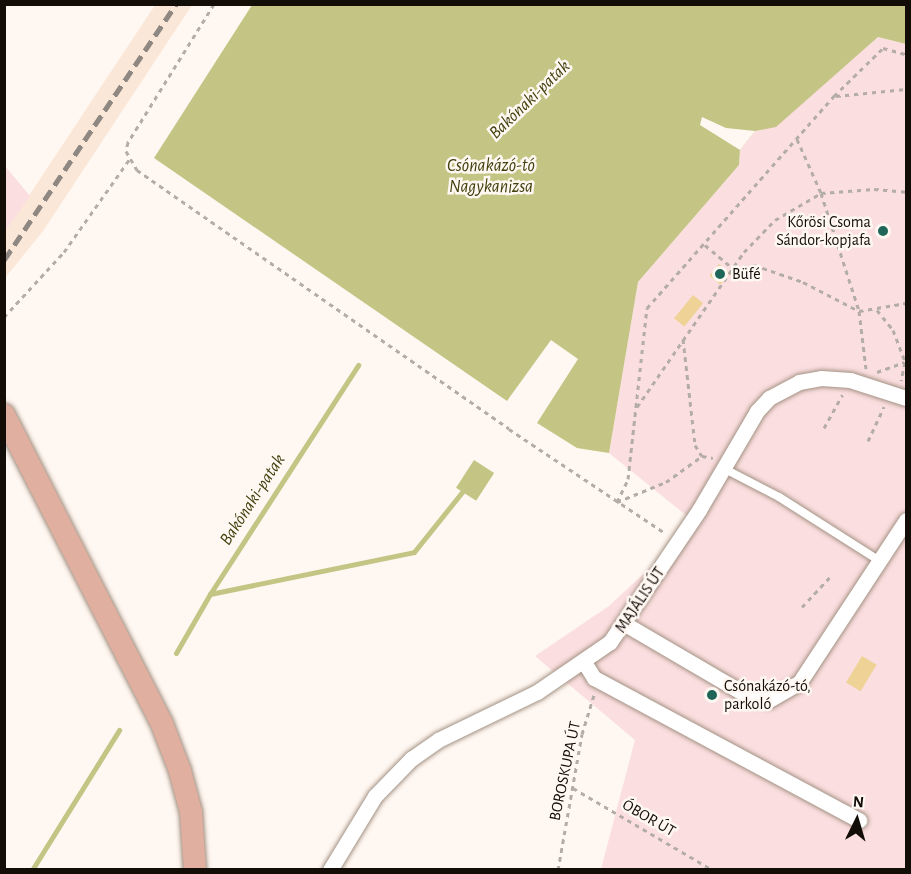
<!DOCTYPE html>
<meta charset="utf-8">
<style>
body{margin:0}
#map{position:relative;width:911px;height:874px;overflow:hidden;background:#fff7f1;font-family:"Alegreya Sans",sans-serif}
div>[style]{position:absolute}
.built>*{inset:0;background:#fbe7d7}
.green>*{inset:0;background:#fbdedf}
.water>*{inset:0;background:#c4c484;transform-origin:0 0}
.pier>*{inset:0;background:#fff7f1}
.stream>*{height:5px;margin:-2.5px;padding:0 2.5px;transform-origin:2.5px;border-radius:2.5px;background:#c4c484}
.building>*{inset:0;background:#efd295;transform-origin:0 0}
.path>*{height:3px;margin-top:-1.5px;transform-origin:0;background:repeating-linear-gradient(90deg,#b4ada7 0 4.5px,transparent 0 9px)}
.roads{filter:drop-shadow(0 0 2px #a39284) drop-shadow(0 0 2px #a39284)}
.lane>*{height:8px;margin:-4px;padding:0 4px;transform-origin:4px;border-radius:4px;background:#fff}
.street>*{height:15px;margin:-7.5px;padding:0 7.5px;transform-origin:7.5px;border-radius:7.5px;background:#fff}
.primary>*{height:22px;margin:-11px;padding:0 11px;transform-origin:11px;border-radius:11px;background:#e0afa0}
.rail>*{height:4.5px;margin-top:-2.25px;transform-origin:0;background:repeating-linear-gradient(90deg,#8e8782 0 12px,transparent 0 18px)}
.dots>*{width:16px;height:16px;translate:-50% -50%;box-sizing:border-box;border:3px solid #fff7f1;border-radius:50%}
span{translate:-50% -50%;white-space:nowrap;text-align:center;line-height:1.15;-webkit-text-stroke:5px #fff7f1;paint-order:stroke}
.poi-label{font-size:16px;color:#130d08}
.right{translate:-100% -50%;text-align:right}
.left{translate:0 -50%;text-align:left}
.street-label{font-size:16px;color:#130d08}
.water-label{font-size:18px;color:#41400e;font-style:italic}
.frame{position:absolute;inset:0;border:6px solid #130d08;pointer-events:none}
.north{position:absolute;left:827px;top:790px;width:60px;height:60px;-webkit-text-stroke:4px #fff7f1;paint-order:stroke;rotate:5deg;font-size:16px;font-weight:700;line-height:24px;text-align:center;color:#130d08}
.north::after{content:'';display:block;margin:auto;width:21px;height:27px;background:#130d08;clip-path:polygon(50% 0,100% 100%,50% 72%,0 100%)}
</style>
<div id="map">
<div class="built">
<i style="clip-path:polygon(155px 5px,192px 5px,43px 231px,5px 278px,5px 232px)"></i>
</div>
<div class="green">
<i style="clip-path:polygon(878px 37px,906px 44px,906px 869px,601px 869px,635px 740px,535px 656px,609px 606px,697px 524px,609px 453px,638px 282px,739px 165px,740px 150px,755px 131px,776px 126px)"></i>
<i style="clip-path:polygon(5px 166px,30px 196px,5px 232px)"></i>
</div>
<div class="water">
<i style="clip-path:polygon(252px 5px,906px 5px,906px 44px,878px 37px,776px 127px,755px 131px,740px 150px,739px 165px,638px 282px,609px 453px,577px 448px,537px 423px,578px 359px,551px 340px,507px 401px,154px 158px)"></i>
<i style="left:474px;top:460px;width:24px;height:33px;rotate:33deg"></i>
</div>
<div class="pier">
<i style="clip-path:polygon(702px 117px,726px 128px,755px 131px,740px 150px,700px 125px)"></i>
</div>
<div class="stream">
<i style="left:210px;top:594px;width:208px;rotate:-11.6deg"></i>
<i style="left:414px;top:552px;width:83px;rotate:-51.3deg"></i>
<i style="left:176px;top:653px;width:68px;rotate:-60deg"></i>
<i style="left:210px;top:594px;width:273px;rotate:-57.1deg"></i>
<i style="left:32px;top:870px;width:165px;rotate:-58.1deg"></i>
</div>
<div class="building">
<i style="left:719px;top:264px;width:14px;height:15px;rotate:39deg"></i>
<i style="left:693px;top:295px;width:13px;height:30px;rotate:39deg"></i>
<i style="left:862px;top:656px;width:17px;height:31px;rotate:31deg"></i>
</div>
<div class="path">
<i style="left:214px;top:4px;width:163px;rotate:121.9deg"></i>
<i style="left:128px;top:142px;width:9px;rotate:103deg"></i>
<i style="left:126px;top:151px;width:22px;rotate:60deg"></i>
<i style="left:137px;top:170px;width:453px;rotate:34.8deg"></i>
<i style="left:509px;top:429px;width:187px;rotate:33.7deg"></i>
<i style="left:836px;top:96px;width:70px;rotate:-5.7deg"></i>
<i style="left:797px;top:139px;width:59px;rotate:66deg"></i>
<i style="left:821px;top:193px;width:124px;rotate:72.1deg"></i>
<i style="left:859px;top:311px;width:58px;rotate:83.1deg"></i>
<i style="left:705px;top:245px;width:38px;rotate:40deg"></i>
<i style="left:734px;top:269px;width:20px;rotate:-11deg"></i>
<i style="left:754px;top:265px;width:52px;rotate:19.1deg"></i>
<i style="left:803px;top:282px;width:63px;rotate:27.4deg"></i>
<i style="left:859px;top:311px;width:48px;rotate:-9.7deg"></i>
<i style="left:877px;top:310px;width:26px;rotate:51deg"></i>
<i style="left:893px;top:330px;width:34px;rotate:69deg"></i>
<i style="left:905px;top:362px;width:19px;rotate:102deg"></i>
<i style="left:4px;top:317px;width:88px;rotate:-47.3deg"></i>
<i style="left:64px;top:252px;width:113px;rotate:-54.8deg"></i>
<i style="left:683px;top:339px;width:107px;rotate:83.5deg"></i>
<i style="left:695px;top:445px;width:13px;rotate:58deg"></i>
<i style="left:702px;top:456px;width:11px;rotate:10deg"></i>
<i style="left:877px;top:372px;width:29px;rotate:-20deg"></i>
<i style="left:637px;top:407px;width:188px;rotate:-55.4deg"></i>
<i style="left:744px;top:252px;width:45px;rotate:-45.9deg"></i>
<i style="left:775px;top:220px;width:53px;rotate:-30.4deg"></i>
<i style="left:821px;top:193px;width:53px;rotate:-4.3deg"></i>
<i style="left:874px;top:189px;width:32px;rotate:5deg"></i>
<i style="left:824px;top:428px;width:38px;rotate:-61deg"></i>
<i style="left:868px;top:441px;width:38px;rotate:-65deg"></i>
<i style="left:617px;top:502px;width:25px;rotate:-64deg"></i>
<i style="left:628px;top:479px;width:172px;rotate:-83.7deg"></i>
<i style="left:647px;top:308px;width:283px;rotate:-48.6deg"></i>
<i style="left:834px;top:96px;width:69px;rotate:-44.4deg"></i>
<i style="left:883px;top:48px;width:24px;rotate:15deg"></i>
<i style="left:617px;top:502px;width:53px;rotate:-22.2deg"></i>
<i style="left:666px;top:482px;width:44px;rotate:-35.8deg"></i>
<i style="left:802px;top:607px;width:42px;rotate:-46.9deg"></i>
<i style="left:573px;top:788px;width:162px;rotate:30.4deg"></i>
<i style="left:558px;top:870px;width:138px;rotate:-80deg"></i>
<i style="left:582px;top:734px;width:41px;rotate:-72.9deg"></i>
</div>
<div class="roads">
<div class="lane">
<i style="left:723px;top:468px;width:63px;rotate:27.4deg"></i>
<i style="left:779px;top:497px;width:120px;rotate:32.4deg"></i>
</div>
<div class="street">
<i style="left:625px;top:624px;width:145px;rotate:30.3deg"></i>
<i style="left:750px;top:697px;width:19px;rotate:9deg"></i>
<i style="left:769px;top:700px;width:34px;rotate:-30deg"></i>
<i style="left:799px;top:683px;width:195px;rotate:-56.7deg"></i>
<i style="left:584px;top:662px;width:19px;rotate:58deg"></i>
<i style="left:594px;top:678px;width:301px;rotate:28.2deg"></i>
<i style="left:330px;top:870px;width:87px;rotate:-58.7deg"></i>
<i style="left:375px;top:796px;width:52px;rotate:-45.8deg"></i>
<i style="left:411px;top:759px;width:33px;rotate:-35deg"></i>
<i style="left:438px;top:740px;width:110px;rotate:-25.9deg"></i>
<i style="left:537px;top:692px;width:88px;rotate:-34.4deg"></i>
<i style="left:610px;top:642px;width:159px;rotate:-56deg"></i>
<i style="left:699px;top:510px;width:115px;rotate:-59.6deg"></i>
<i style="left:757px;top:411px;width:18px;rotate:-47deg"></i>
<i style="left:769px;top:398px;width:34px;rotate:-28deg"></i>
<i style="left:799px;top:382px;width:22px;rotate:-10deg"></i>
<i style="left:821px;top:378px;width:29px;rotate:4deg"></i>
<i style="left:850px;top:380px;width:59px;rotate:17.8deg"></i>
</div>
<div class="primary">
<i style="left:4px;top:415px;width:347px;rotate:62.9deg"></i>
<i style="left:162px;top:724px;width:50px;rotate:69deg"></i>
<i style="left:180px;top:771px;width:42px;rotate:75deg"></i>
<i style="left:191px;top:812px;width:58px;rotate:86.1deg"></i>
</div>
</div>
<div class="rail">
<i style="left:4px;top:260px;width:308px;rotate:-56.1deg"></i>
</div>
<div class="dots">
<i style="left:883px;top:231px;background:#1f6659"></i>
<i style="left:720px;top:274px;background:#1f6659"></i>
<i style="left:712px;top:695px;background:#1f6659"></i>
</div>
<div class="poi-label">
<span class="right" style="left:871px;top:231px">Kőrösi Csoma<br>Sándor-kopjafa</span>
<span class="left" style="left:732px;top:274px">Büfé</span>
<span class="left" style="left:724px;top:695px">Csónakázó-tó,<br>parkoló</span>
</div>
<div class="street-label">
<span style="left:640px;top:600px;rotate:-56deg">MAJÁLIS ÚT</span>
<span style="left:565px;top:771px;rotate:-78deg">BOROSKUPA ÚT</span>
<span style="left:649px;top:818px;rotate:30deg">ÓBOR ÚT</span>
</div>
<div class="water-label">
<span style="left:530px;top:100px;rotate:-44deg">Bakónaki-patak</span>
<span style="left:491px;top:177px">Csónakázó-tó<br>Nagykanizsa</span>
<span style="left:253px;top:500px;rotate:-57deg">Bakónaki-patak</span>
</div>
<div class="frame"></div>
<div class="north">N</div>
</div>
